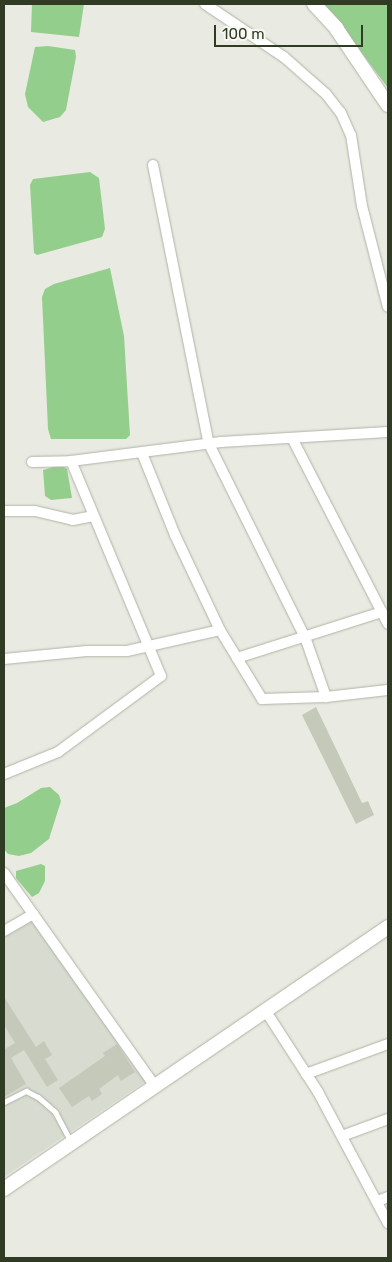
<!DOCTYPE html>
<style>
body{margin:0}
#map{position:relative;width:392px;height:1262px;overflow:hidden;background:#e9ebe2;font-family:Rubik,sans-serif}
div>[style]{position:absolute}
.built>*{inset:0;background:#d8dbd0}
.water>*{inset:0;background:#94ce8c}
.building>*{inset:0;background:#c4c9ba}
.roads{filter:drop-shadow(0 0 1px #aeb3a5) drop-shadow(0 0 1px #aeb3a5)}
.lane>*{height:5px;margin:-2.5px;padding:0 2.5px;transform-origin:2.5px;border-radius:2.5px;background:#fff}
.street>*{height:10px;margin:-5px;padding:0 5px;transform-origin:5px;border-radius:5px;background:#fff}
.secondary>*{height:14px;margin:-7px;padding:0 7px;transform-origin:7px;border-radius:7px;background:#fff}
span{translate:-50% -50%;white-space:nowrap;text-align:center;line-height:1.15;-webkit-text-stroke:4px #f7f8f2;paint-order:stroke}
.frame{position:absolute;inset:0;border:5px solid #303b23;pointer-events:none}
.scale{position:absolute;left:214px;top:25px;width:149px;height:22px;box-sizing:border-box;border:2px solid #303b23;border-top:0;padding-left:6px;font-size:15px;line-height:18px;white-space:nowrap;color:#303b23;-webkit-text-stroke:4px #f7f8f2;paint-order:stroke}
</style>
<div id="map">
<div class="built">
<i style="clip-path:polygon(32px 920px,146px 1081px,4px 1177px,4px 937px)"></i>
</div>
<div class="water">
<i style="clip-path:polygon(32px 4px,84px 4px,79px 37px,31px 32px)"></i>
<i style="clip-path:polygon(323px 4px,388px 4px,388px 88px,332px 13px)"></i>
<i style="clip-path:polygon(48px 46px,75px 50px,76px 57px,66px 110px,60px 117px,43px 122px,28px 107px,25px 94px,35px 47px)"></i>
<i style="clip-path:polygon(90px 172px,99px 178px,105px 229px,102px 237px,37px 255px,34px 253px,30px 185px,33px 179px)"></i>
<i style="clip-path:polygon(110px 268px,124px 336px,130px 435px,126px 439px,51px 439px,48px 429px,42px 297px,45px 289px,54px 284px)"></i>
<i style="clip-path:polygon(61px 465px,67px 469px,72px 498px,51px 500px,45px 496px,43px 470px)"></i>
<i style="clip-path:polygon(50px 787px,59px 795px,61px 801px,49px 839px,31px 853px,19px 856px,8px 854px,4px 849px,4px 808px,17px 803px,41px 788px)"></i>
<i style="clip-path:polygon(41px 864px,45px 866px,45px 881px,39px 893px,32px 897px,16px 878px,16px 871px)"></i>
</div>
<div class="building">
<i style="clip-path:polygon(316px 707px,362px 803px,368px 801px,374px 815px,356px 824px,302px 715px)"></i>
<i style="clip-path:polygon(4px 997px,36px 1047px,44px 1041px,52px 1055px,45px 1059px,58px 1080px,47px 1087px,24px 1050px,11px 1058px,26px 1084px,4px 1097px,4px 1047px,5px 1049px,15px 1043px,4px 1025px)"></i>
<i style="clip-path:polygon(117px 1044px,135px 1072px,121px 1081px,118px 1075px,99px 1089px,102px 1094px,92px 1101px,89px 1096px,72px 1107px,59px 1088px,105px 1056px,103px 1053px)"></i>
</div>
<div class="roads">
<div class="lane">
<i style="left:4px;top:1102px;width:25px;rotate:-27deg"></i>
<i style="left:26px;top:1091px;width:13px;rotate:27deg"></i>
<i style="left:38px;top:1097px;width:23px;rotate:41deg"></i>
<i style="left:55px;top:1112px;width:34px;rotate:62deg"></i>
</div>
<div class="street">
<i style="left:205px;top:4px;width:95px;rotate:33.9deg"></i>
<i style="left:284px;top:57px;width:56px;rotate:41.4deg"></i>
<i style="left:326px;top:94px;width:24px;rotate:52deg"></i>
<i style="left:341px;top:113px;width:24px;rotate:66deg"></i>
<i style="left:351px;top:135px;width:72px;rotate:81.2deg"></i>
<i style="left:362px;top:206px;width:104px;rotate:75.6deg"></i>
<i style="left:153px;top:165px;width:285px;rotate:78.7deg"></i>
<i style="left:209px;top:444px;width:216px;rotate:63.6deg"></i>
<i style="left:305px;top:637px;width:64px;rotate:70.7deg"></i>
<i style="left:292px;top:438px;width:209px;rotate:62.7deg"></i>
<i style="left:142px;top:453px;width:88px;rotate:68.1deg"></i>
<i style="left:175px;top:535px;width:105px;rotate:64.7deg"></i>
<i style="left:220px;top:630px;width:81px;rotate:58.7deg"></i>
<i style="left:262px;top:699px;width:64px;rotate:-1.8deg"></i>
<i style="left:326px;top:697px;width:62px;rotate:-6.4deg"></i>
<i style="left:32px;top:462px;width:39px;rotate:-1deg"></i>
<i style="left:71px;top:461px;width:151px;rotate:-7.2deg"></i>
<i style="left:221px;top:442px;width:167px;rotate:-3.4deg"></i>
<i style="left:4px;top:511px;width:31px"></i>
<i style="left:35px;top:511px;width:39px;rotate:13deg"></i>
<i style="left:73px;top:520px;width:21px;rotate:-11deg"></i>
<i style="left:237px;top:658px;width:152px;rotate:-17.6deg"></i>
<i style="left:4px;top:659px;width:83px;rotate:-5.5deg"></i>
<i style="left:87px;top:651px;width:40px"></i>
<i style="left:127px;top:651px;width:95px;rotate:-12.7deg"></i>
<i style="left:4px;top:774px;width:58px;rotate:-22.2deg"></i>
<i style="left:58px;top:752px;width:128px;rotate:-36.4deg"></i>
<i style="left:161px;top:676px;width:233px;rotate:-112.7deg"></i>
<i style="left:4px;top:873px;width:261px;rotate:54.7deg"></i>
<i style="left:4px;top:931px;width:34px;rotate:-30deg"></i>
<i style="left:265px;top:1010px;width:98px;rotate:57.1deg"></i>
<i style="left:318px;top:1092px;width:149px;rotate:61.9deg"></i>
<i style="left:306px;top:1074px;width:87px;rotate:-20.1deg"></i>
<i style="left:342px;top:1136px;width:49px;rotate:-20.3deg"></i>
<i style="left:378px;top:1201px;width:11px;rotate:-22deg"></i>
</div>
<div class="secondary">
<i style="left:314px;top:4px;width:33px;rotate:47deg"></i>
<i style="left:336px;top:28px;width:93px;rotate:56deg"></i>
<i style="left:4px;top:1189px;width:465px;rotate:-34.3deg"></i>
</div>
</div>
<div class="frame"></div>
<div class="scale">100 m</div>
</div>
